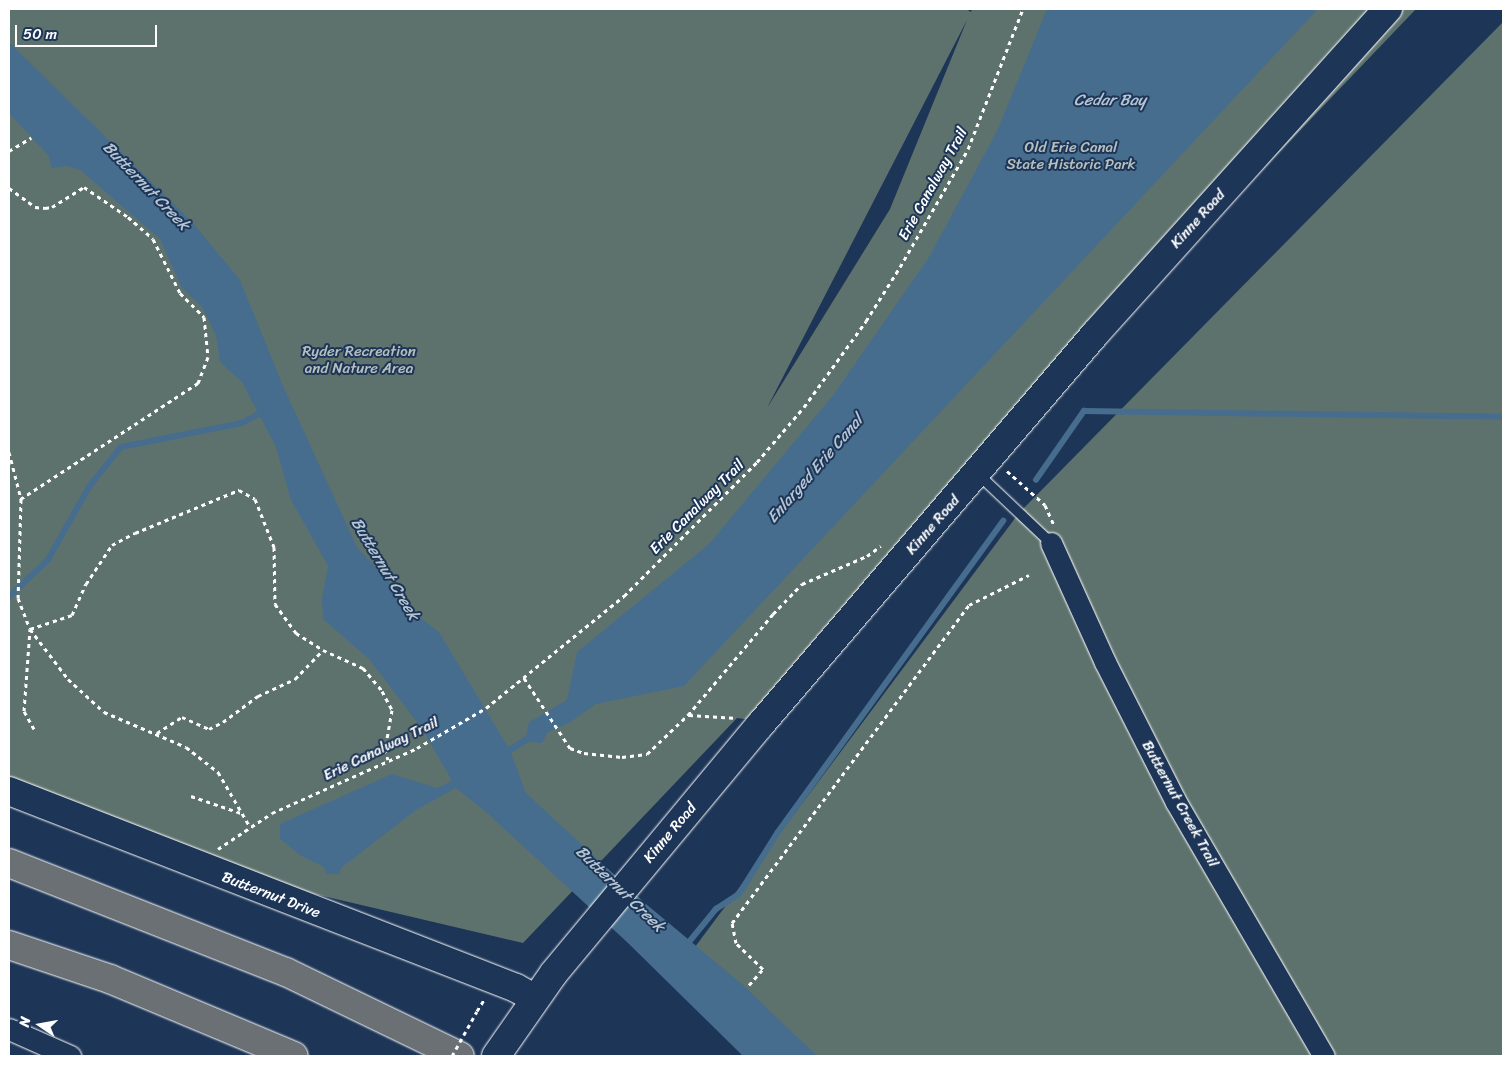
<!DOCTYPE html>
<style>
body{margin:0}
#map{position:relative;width:1512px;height:1065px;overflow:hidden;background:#1d3557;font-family:Sriracha,sans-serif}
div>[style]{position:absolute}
.green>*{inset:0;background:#5e726d}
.water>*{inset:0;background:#466d8e}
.stream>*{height:5.5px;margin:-2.75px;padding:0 2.75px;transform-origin:2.75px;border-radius:2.75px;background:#466d8e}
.path>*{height:3px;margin-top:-1.5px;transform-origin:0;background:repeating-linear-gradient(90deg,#fff 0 4px,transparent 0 8px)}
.roads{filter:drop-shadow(0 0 1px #fff) drop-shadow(0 0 1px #fff)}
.lane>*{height:10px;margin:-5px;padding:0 5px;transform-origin:5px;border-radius:5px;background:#1d3557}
.street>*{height:21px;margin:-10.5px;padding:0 10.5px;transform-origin:10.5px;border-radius:10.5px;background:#1d3557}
.secondary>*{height:28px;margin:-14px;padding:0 14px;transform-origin:14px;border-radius:14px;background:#1d3557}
.highway>*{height:28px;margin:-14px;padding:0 14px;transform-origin:14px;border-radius:14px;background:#6b7074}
.path-bridge>*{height:3px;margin-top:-1.5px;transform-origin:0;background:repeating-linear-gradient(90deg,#fff 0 4px,transparent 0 8px)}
span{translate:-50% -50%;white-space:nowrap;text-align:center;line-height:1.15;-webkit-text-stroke:4px #1d3557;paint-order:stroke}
.park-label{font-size:15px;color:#b7c0bd}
.street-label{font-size:15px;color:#fff}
.water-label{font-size:16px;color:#b5c5d2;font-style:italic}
.frame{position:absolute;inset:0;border:10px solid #fff;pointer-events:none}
.north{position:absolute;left:15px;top:1000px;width:50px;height:50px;-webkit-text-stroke:4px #1d3557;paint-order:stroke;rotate:282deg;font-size:14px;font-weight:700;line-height:20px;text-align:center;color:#fff}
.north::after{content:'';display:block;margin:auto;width:18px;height:22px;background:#fff;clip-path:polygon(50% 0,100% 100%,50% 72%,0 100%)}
.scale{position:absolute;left:15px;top:25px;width:142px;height:22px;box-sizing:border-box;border:2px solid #fff;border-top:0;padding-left:6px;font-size:15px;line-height:18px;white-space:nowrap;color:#fff;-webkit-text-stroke:4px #1d3557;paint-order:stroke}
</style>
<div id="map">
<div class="green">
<i style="clip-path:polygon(evenodd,9px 9px,966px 9px,971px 12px,972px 9px,1416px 9px,817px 636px,753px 720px,737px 718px,523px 943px,196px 866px,9px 791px,9px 9px,967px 20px,890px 209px,767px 408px,967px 20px)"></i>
<i style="clip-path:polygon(1503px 22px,1503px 1056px,772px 1056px,680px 967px,1019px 513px)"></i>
</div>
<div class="water">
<i style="clip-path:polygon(1047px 9px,1318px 9px,684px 686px,596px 704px,569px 723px,547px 733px,542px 743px,529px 742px,511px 753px,526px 793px,646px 904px,743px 985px,817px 1056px,743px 1056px,628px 943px,486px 812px,456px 788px,416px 810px,341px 868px,339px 874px,326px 874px,324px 867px,300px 855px,280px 839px,280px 824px,392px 774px,437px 788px,452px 781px,423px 730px,369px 659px,323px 619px,322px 598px,328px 566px,291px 500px,276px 447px,242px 382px,220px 362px,216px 335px,202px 307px,182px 288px,160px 239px,80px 170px,67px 166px,52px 168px,48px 155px,9px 113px,9px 42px,193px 223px,240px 280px,283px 386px,357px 547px,423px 620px,439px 632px,508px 747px,526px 736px,529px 722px,567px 700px,577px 652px,709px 544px,834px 394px,929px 257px,997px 131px)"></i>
</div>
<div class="stream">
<i style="left:1036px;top:480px;width:84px;rotate:-55.2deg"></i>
<i style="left:1084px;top:411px;width:419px;rotate:0.8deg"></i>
<i style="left:9px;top:597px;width:54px;rotate:-43.5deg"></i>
<i style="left:48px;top:560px;width:84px;rotate:-60.7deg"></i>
<i style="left:89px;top:487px;width:51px;rotate:-51.3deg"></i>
<i style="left:121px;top:447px;width:123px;rotate:-11.2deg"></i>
<i style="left:242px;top:423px;width:26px;rotate:-28deg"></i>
<i style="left:685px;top:947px;width:49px;rotate:-50.8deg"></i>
<i style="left:716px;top:909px;width:27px;rotate:-33deg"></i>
<i style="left:739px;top:894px;width:73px;rotate:-57.8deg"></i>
<i style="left:778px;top:832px;width:384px;rotate:-54.1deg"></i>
</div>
<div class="path">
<i style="left:9px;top:151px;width:26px;rotate:-31deg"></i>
<i style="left:9px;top:188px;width:32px;rotate:36deg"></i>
<i style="left:35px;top:207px;width:10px;rotate:6deg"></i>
<i style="left:45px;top:208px;width:7px;rotate:-8deg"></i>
<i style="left:52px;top:207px;width:38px;rotate:-32deg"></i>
<i style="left:84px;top:187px;width:53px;rotate:34.3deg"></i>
<i style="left:128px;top:217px;width:33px;rotate:41deg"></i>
<i style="left:153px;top:239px;width:60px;rotate:63.4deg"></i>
<i style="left:180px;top:293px;width:34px;rotate:45deg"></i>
<i style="left:204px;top:317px;width:40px;rotate:84.3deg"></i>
<i style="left:208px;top:357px;width:28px;rotate:111deg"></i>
<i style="left:198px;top:383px;width:212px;rotate:146.8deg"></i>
<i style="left:9px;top:452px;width:49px;rotate:75.7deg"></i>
<i style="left:21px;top:499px;width:99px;rotate:91.7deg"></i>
<i style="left:18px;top:598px;width:33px;rotate:69deg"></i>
<i style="left:30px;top:629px;width:63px;rotate:52.8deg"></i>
<i style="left:68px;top:679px;width:49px;rotate:42.5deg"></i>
<i style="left:104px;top:712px;width:89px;rotate:23.1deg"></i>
<i style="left:186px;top:747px;width:41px;rotate:38deg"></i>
<i style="left:218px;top:772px;width:64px;rotate:59.8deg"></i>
<i style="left:1007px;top:471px;width:51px;rotate:41.8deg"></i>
<i style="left:1045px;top:505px;width:22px;rotate:66deg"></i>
<i style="left:524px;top:678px;width:84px;rotate:56.7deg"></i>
<i style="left:570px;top:748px;width:15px;rotate:20deg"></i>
<i style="left:584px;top:753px;width:38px;rotate:6deg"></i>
<i style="left:622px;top:757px;width:25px;rotate:-7deg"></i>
<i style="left:647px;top:754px;width:57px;rotate:-43.6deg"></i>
<i style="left:688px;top:715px;width:132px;rotate:-49.9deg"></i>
<i style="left:773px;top:614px;width:42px;rotate:-46deg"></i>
<i style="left:802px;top:584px;width:71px;rotate:-23.3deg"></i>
<i style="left:867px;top:556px;width:17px;rotate:-36deg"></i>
<i style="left:689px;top:715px;width:48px;rotate:3.6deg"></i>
<i style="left:34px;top:729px;width:21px;rotate:-119deg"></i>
<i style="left:24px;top:711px;width:82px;rotate:-85.8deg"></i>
<i style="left:30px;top:629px;width:44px;rotate:-18.4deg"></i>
<i style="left:72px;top:615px;width:34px;rotate:-66deg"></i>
<i style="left:86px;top:584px;width:47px;rotate:-56.3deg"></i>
<i style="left:112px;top:545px;width:26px;rotate:-28deg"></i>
<i style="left:135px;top:533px;width:113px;rotate:-22.5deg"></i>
<i style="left:239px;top:490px;width:18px;rotate:29deg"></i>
<i style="left:255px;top:499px;width:52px;rotate:68.4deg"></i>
<i style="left:274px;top:547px;width:57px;rotate:89deg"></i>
<i style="left:275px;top:604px;width:36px;rotate:54deg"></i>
<i style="left:296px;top:633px;width:32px;rotate:32deg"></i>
<i style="left:157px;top:733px;width:30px;rotate:-33deg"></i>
<i style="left:182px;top:717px;width:30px;rotate:24deg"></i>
<i style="left:209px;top:729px;width:16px;rotate:-27deg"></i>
<i style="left:223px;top:722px;width:44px;rotate:-36.6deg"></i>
<i style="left:258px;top:696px;width:41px;rotate:-24.7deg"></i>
<i style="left:295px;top:679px;width:40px;rotate:-46deg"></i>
<i style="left:323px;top:650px;width:44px;rotate:24.2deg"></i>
<i style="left:363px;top:668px;width:30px;rotate:50deg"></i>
<i style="left:382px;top:691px;width:21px;rotate:62deg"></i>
<i style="left:392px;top:710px;width:40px;rotate:100deg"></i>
<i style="left:385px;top:749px;width:11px;rotate:75deg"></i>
<i style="left:191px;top:796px;width:53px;rotate:18.8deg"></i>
<i style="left:218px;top:849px;width:65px;rotate:-33.7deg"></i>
<i style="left:272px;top:813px;width:159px;rotate:-24.1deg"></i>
<i style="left:417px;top:748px;width:80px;rotate:-30.1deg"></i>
<i style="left:486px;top:708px;width:178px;rotate:-39.1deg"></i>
<i style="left:624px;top:596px;width:189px;rotate:-45.2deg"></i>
<i style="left:757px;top:462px;width:72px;rotate:-49.5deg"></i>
<i style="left:804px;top:407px;width:106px;rotate:-54.2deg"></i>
<i style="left:866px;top:321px;width:64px;rotate:-57.8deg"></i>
<i style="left:900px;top:267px;width:136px;rotate:-60deg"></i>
<i style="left:968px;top:149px;width:150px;rotate:-68.6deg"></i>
<i style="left:749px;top:985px;width:21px;rotate:-49deg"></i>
<i style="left:763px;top:969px;width:37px;rotate:-136deg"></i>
<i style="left:736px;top:943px;width:20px;rotate:-101deg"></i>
<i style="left:732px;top:923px;width:397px;rotate:-53.3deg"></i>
<i style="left:969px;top:605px;width:67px;rotate:-26.6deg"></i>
<i style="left:477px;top:1011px;width:13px;rotate:-58deg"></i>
</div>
<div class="roads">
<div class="lane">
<i style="left:977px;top:473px;width:102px;rotate:43.4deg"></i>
</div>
<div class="street">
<i style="left:1051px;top:543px;width:131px;rotate:65.6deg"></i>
<i style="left:1105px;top:662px;width:157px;rotate:63.1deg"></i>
<i style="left:1176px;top:802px;width:294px;rotate:59.8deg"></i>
<i style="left:9px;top:1029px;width:67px;rotate:23.9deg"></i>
</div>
<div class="secondary">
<i style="left:9px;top:791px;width:544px;rotate:21.23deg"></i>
<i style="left:516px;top:988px;width:21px;rotate:29deg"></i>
<i style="left:496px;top:1056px;width:101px;rotate:-55.1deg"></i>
<i style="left:554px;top:973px;width:322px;rotate:-50.3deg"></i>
<i style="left:760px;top:725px;width:515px;rotate:-49.41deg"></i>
<i style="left:1095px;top:334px;width:438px;rotate:-48deg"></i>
</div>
<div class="highway">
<i style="left:9px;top:863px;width:298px;rotate:21.5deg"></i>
<i style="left:286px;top:972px;width:193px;rotate:25.8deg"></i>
<i style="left:9px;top:945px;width:107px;rotate:18.6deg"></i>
<i style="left:110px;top:979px;width:199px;rotate:22.7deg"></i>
</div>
</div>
<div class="path-bridge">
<i style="left:452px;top:1056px;width:51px;rotate:-60.9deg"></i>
</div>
<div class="park-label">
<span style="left:1071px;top:156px">Old Erie Canal<br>State Historic Park</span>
<span style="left:359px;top:360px">Ryder Recreation<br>and Nature Area</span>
</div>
<div class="street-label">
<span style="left:933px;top:184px;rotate:-61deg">Erie Canalway Trail</span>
<span style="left:1198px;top:219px;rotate:-48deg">Kinne Road</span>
<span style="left:697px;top:507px;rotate:-45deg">Erie Canalway Trail</span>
<span style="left:933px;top:525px;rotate:-49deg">Kinne Road</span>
<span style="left:381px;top:749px;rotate:-26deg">Erie Canalway Trail</span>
<span style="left:1180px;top:804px;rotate:61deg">Butternut Creek Trail</span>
<span style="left:670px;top:833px;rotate:-50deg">Kinne Road</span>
<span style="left:271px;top:895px;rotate:21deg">Butternut Drive</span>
</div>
<div class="water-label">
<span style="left:1110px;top:100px">Cedar Bay</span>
<span style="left:146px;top:186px;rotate:46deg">Butternut Creek</span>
<span style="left:815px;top:469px;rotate:-49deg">Enlarged Erie Canal</span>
<span style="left:385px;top:569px;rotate:59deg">Butternut Creek</span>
<span style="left:620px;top:889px;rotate:44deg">Butternut Creek</span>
</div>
<div class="frame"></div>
<div class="north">N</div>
<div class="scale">50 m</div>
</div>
